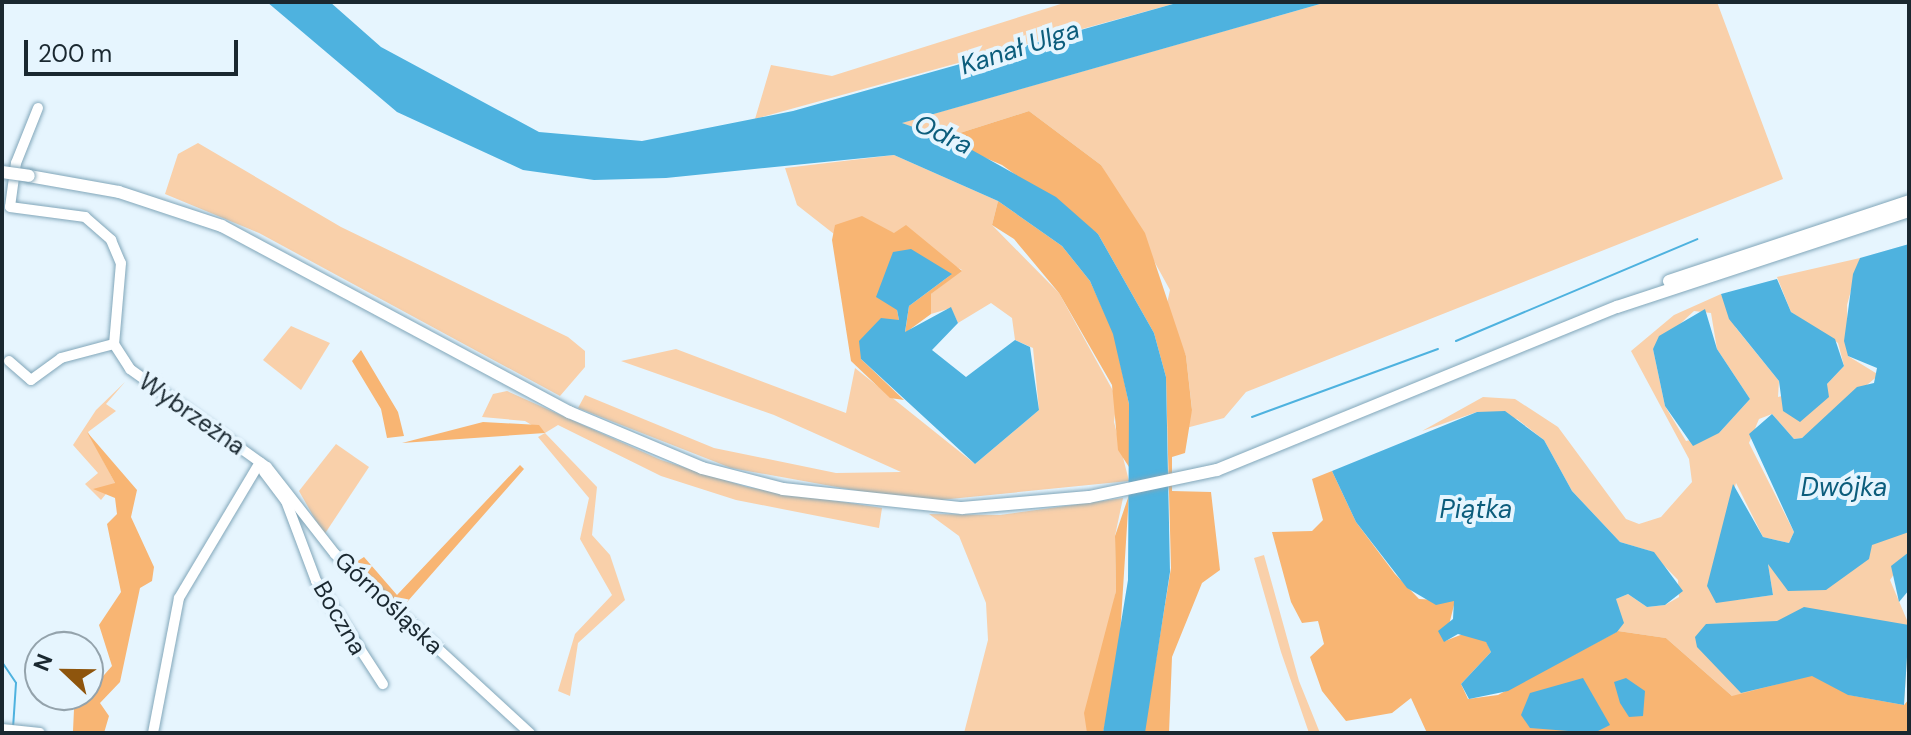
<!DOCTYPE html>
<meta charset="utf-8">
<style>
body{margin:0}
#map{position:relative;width:1911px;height:735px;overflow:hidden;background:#e6f5fe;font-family:"DM Sans",sans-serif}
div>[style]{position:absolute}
.green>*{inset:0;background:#f9d0aa}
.forest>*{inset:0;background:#f8b573}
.water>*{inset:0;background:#4eb2df}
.stream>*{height:2px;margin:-1px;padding:0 1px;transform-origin:1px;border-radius:1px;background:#4eb2df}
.roads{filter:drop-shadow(0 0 2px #81a6b9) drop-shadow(0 0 2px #81a6b9)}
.minor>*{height:10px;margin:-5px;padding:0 5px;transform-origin:5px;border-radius:5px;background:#fff}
.major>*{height:12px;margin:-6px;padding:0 6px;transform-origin:6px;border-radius:6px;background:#fff}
.bridges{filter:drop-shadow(0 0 2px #81a6b9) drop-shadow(0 0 2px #81a6b9)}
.major-bridge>*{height:12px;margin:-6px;padding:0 6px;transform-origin:6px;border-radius:6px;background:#fff}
span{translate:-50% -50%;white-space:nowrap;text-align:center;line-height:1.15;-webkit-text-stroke:8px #e6f5fe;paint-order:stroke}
.street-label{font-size:24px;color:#1a2830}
.water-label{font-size:26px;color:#0c5d7c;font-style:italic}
.frame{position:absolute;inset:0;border:4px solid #1a2830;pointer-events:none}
.north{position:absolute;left:24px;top:631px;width:80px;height:80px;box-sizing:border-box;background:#e6f5fe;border:2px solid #94a3ac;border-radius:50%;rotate:292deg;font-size:22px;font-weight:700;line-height:32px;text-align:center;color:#1a2830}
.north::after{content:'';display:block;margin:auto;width:28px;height:36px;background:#8e550d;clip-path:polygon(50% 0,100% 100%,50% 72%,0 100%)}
.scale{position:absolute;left:24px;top:40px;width:214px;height:36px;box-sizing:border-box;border:4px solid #1a2830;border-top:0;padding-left:10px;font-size:24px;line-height:28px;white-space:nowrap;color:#1a2830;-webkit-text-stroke:6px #e6f5fe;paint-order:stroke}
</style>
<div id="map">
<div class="green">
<i style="clip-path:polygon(1067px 2px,1180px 2px,755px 119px,771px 65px,832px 76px)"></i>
<i style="clip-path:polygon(1327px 2px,1717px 2px,1783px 179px,1246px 392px,1224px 418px,1186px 428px,1192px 409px,1186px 356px,1166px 308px,1170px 290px,1101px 165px,1029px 111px,941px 139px,901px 123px)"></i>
<i style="clip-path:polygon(198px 143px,341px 227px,568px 337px,585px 351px,585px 367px,560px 396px,259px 233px,165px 194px,178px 154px)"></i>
<i style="clip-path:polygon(894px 155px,998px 201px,992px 225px,1059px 293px,1117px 398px,1114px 422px,1129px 481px,940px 500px,881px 495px,731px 468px,578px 408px,585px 395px,714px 448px,836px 473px,901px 472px,774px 415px,621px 361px,676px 349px,846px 413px,855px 368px,975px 464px,1039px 410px,1033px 348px,1015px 340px,1012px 318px,991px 303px,958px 323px,951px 308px,931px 314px,931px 294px,962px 270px,894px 233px,836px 225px,834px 234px,797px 205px,785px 168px)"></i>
<i style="clip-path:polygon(evenodd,1860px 258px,1847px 305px,1848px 356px,1879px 375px,1802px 438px,1794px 439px,1772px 414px,1759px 419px,1749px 443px,1794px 532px,1789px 543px,1763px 537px,1736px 483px,1710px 578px,1736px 600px,1773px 595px,1768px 564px,1909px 532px,1909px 552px,1890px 580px,1909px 625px,1904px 705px,1849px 695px,1732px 696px,1666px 638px,1618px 631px,1616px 599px,1628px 594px,1647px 607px,1665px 605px,1679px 597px,1678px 580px,1650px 551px,1620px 542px,1572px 491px,1544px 440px,1517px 419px,1477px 412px,1422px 431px,1483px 397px,1515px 399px,1558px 427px,1626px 519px,1639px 524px,1661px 517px,1692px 482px,1689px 459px,1631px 351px,1674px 315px,1721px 294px,1736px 328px,1779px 381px,1778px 397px,1827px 384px,1844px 366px,1838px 343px,1791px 312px,1777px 277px,1860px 258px,1694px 311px,1711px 313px,1717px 349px,1750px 399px,1719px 433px,1686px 441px,1665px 406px,1653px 349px,1694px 311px)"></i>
<i style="clip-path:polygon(291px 326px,330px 343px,301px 390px,263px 360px)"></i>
<i style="clip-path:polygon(125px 382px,106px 404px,116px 411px,88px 432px,115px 483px,101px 500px,85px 484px,98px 473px,73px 445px,96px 410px)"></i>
<i style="clip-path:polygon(507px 391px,661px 460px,747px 487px,882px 508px,879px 528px,736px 500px,661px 476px,558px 425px,545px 433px,597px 487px,592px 535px,610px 555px,625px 600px,578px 643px,570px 696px,558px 691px,575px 634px,612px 595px,580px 539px,589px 498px,538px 437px,545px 433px,525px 421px,482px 417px,493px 394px)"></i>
<i style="clip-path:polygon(336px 444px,369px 467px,324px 535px,299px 491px)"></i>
<i style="clip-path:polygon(1123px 498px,1115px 536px,1116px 591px,1087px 733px,964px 733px,988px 640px,986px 603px,959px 536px,929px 514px,1000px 515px)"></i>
<i style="clip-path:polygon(1264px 555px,1299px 681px,1320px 733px,1309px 733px,1281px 652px,1254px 558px)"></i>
</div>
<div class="forest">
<i style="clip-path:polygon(1029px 111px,1101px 165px,1145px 233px,1186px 356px,1192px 410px,1185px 453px,1172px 457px,1172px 491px,1211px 492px,1220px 570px,1202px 583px,1172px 657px,1169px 733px,1144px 733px,1171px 568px,1166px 377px,1154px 333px,1098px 234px,1002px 165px,941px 139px)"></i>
<i style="clip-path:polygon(998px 201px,1062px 246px,1090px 281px,1114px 334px,1129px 404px,1129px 467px,1118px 450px,1112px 385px,1059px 293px,1014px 239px,992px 225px)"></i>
<i style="clip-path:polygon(862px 216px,894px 233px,906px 225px,962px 271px,931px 294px,931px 314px,905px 333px,909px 306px,952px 274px,897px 310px,899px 320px,861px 359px,904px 400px,890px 398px,851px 361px,832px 240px,835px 225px)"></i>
<i style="clip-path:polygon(361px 350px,398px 412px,404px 436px,387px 438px,381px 409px,352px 361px)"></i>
<i style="clip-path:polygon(483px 422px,539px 425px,545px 433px,402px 443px)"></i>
<i style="clip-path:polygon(87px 432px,137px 490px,131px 517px,154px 567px,152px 581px,140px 588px,120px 682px,100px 703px,109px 716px,104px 733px,73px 731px,74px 709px,112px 666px,99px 625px,121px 592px,107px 524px,117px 514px,115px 498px,93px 489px,115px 483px)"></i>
<i style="clip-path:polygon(520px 465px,524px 469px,400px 610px,350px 566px,364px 557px,397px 595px)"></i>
<i style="clip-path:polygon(1332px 471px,1356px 522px,1395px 574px,1419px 599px,1455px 601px,1445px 641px,1463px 634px,1486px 641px,1491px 652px,1461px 684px,1468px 699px,1498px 695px,1618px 631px,1666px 638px,1732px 696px,1812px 675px,1849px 695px,1904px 705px,1909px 699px,1909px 733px,1427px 733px,1411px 698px,1392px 713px,1346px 721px,1322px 691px,1310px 657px,1324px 644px,1318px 621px,1302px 623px,1291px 602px,1272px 532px,1312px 531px,1323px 520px,1312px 479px)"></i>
<i style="clip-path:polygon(1129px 495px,1118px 667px,1103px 733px,1087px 733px,1084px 713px,1116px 591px,1115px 536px)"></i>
</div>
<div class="water">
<i style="clip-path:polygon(267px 2px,330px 2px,381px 47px,539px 132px,642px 141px,793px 111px,1180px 2px,1327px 2px,902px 123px,963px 145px,1056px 197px,1098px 234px,1154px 333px,1166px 377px,1170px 572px,1145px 733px,1103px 733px,1128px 580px,1129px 404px,1113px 334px,1090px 281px,1062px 246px,998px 201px,894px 155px,666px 178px,594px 180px,523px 170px,397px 112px)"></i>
<i style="clip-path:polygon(1909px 244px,1909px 532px,1872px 545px,1869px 559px,1826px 590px,1788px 591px,1768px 564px,1773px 595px,1716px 603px,1707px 586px,1733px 484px,1763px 537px,1789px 543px,1794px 532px,1749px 434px,1772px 414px,1794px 439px,1802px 438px,1857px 387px,1874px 383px,1877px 368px,1848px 356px,1844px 341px,1853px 274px,1860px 258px)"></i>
<i style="clip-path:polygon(911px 249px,952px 274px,909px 306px,905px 332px,951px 307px,958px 323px,932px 350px,966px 377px,1015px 340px,1030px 347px,1039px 410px,975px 464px,861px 359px,859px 341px,881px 318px,899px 320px,897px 310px,876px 297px,893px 252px)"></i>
<i style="clip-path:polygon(1777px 279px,1791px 312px,1835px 339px,1844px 366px,1827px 384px,1829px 397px,1800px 422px,1783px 411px,1779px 381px,1729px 319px,1721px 294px)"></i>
<i style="clip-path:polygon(1705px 309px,1717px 349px,1750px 399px,1719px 433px,1693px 446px,1665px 406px,1653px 349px,1659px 336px)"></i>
<i style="clip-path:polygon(1505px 411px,1544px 440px,1572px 491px,1620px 542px,1654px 552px,1683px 591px,1665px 605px,1647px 607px,1628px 594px,1616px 599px,1624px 623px,1617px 632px,1508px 691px,1469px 699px,1461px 684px,1491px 652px,1486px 642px,1458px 634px,1444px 642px,1438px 631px,1453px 619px,1454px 601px,1436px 605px,1407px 588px,1356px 522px,1332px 471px,1477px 412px)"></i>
<i style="clip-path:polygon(1909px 552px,1909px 590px,1899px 602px,1891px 566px)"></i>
<i style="clip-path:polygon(1804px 607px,1909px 625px,1904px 705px,1848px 695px,1812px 676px,1741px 693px,1697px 647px,1695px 637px,1706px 624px,1777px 621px)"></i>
<i style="clip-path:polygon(1583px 678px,1610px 725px,1594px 733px,1530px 728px,1521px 715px,1530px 693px)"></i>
<i style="clip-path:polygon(1626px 678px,1645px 691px,1643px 716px,1629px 717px,1620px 703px,1614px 682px)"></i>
</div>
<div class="stream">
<i style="left:1456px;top:341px;width:262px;rotate:-22.9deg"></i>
<i style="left:1252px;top:417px;width:198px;rotate:-20.1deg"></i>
<i style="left:2px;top:662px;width:25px;rotate:56deg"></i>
<i style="left:16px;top:683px;width:45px;rotate:93.8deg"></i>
</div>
<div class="roads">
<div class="minor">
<i style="left:38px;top:108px;width:59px;rotate:111.8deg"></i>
<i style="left:16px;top:163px;width:44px;rotate:97.8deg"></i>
<i style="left:10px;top:207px;width:76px;rotate:7.6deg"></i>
<i style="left:85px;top:217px;width:35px;rotate:41deg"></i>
<i style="left:111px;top:240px;width:25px;rotate:67deg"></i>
<i style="left:121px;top:263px;width:81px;rotate:94.9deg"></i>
<i style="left:114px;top:344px;width:30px;rotate:57deg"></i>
<i style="left:130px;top:369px;width:168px;rotate:35.6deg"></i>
<i style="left:267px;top:467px;width:110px;rotate:52deg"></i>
<i style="left:335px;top:554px;width:265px;rotate:42.6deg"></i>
<i style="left:9px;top:361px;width:29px;rotate:41deg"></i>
<i style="left:31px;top:380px;width:37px;rotate:-36deg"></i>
<i style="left:61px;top:358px;width:55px;rotate:-14.8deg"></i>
<i style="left:264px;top:472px;width:36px;rotate:53deg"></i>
<i style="left:286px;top:501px;width:85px;rotate:69.4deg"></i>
<i style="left:316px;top:581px;width:123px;rotate:57deg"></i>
<i style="left:2px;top:729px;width:38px;rotate:6deg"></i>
<i style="left:153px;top:733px;width:137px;rotate:-79.1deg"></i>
<i style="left:179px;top:598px;width:158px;rotate:-59.2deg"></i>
</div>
<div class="major">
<i style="left:29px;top:176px;width:91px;rotate:10.1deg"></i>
<i style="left:119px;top:192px;width:108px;rotate:18.3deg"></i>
<i style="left:222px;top:226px;width:394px;rotate:28.2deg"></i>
<i style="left:569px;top:412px;width:144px;rotate:22.8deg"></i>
<i style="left:702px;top:468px;width:84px;rotate:14.5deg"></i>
<i style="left:783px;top:489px;width:180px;rotate:6.1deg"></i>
<i style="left:962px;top:508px;width:127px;rotate:-5deg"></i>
<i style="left:1089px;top:497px;width:131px;rotate:-11.9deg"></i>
<i style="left:1217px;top:470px;width:432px;rotate:-22.2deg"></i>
<i style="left:1617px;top:307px;width:307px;rotate:-18.2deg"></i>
<i style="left:1669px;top:281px;width:253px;rotate:-18.4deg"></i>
</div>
</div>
<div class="bridges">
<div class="major-bridge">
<i style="left:2px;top:172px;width:27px;rotate:8deg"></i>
</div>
</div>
<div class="street-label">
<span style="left:192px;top:414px;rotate:35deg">Wybrzeżna</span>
<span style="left:389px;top:603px;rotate:43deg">Górnośląska</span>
<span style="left:340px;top:618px;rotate:60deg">Boczna</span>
</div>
<div class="water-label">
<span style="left:1020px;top:48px;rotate:-18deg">Kanał Ulga</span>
<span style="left:943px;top:135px;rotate:25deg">Odra</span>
<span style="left:1844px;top:488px">Dwójka</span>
<span style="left:1476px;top:510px">Piątka</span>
</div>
<div class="frame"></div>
<div class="north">N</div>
<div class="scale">200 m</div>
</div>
